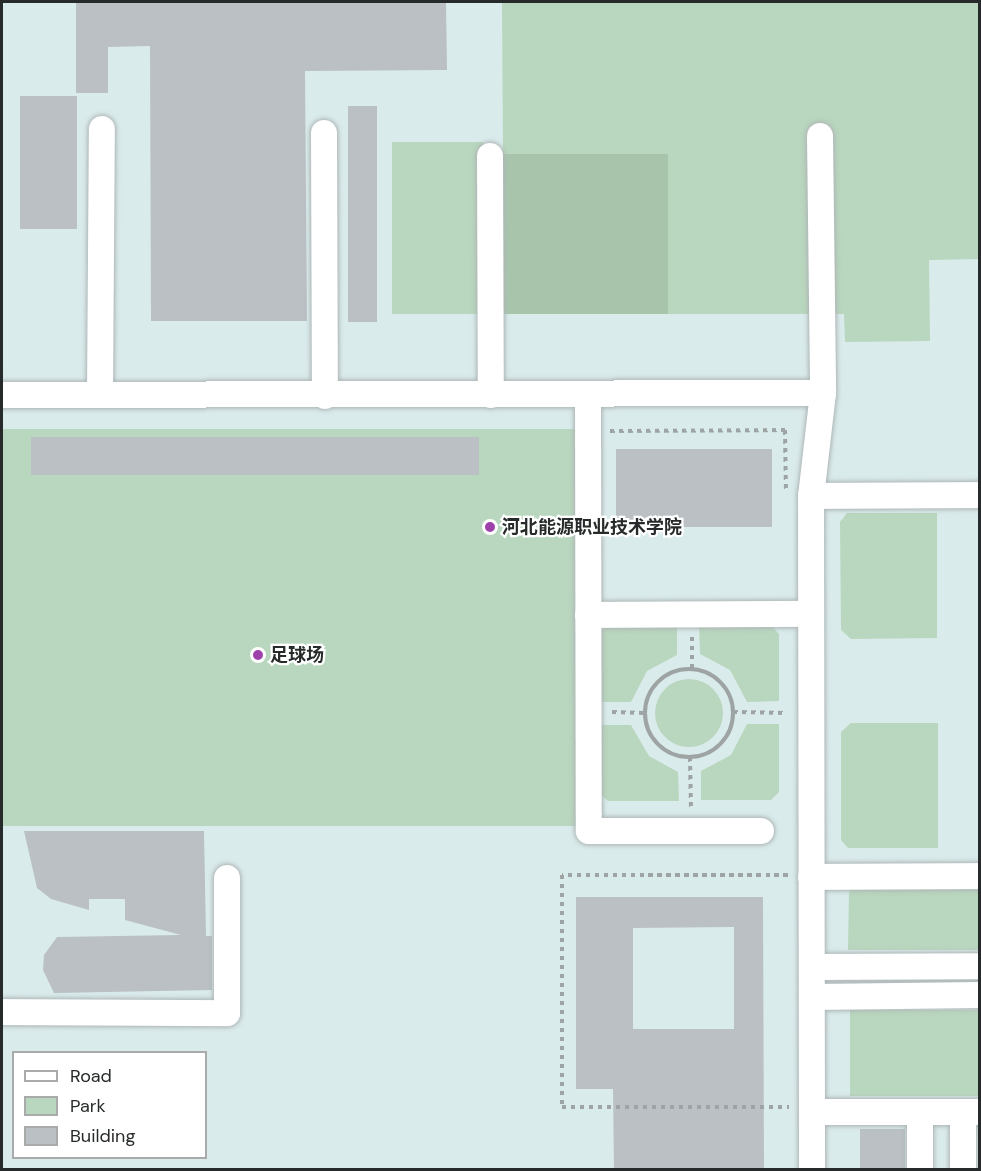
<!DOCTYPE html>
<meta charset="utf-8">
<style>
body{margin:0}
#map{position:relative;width:981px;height:1171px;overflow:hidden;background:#f0f7f7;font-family:"DM Sans","Noto Sans SC",sans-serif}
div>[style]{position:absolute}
.built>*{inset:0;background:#daebec}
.green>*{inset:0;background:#b9d6be;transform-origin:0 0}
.round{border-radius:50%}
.forest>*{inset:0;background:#a8c5ac;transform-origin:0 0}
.building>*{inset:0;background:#bac0c3;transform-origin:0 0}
.path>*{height:4px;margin-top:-2px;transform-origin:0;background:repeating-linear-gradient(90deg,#9ea3a3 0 4.5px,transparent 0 9px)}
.path>.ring{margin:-2px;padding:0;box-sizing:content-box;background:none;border:4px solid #9ea3a3;border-radius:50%}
.roads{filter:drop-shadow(0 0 2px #aeb6b6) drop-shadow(0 0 2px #aeb6b6)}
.minor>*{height:26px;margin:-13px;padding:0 13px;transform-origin:13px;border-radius:13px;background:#fff}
.dots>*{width:16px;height:16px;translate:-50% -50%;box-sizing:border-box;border:3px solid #fff;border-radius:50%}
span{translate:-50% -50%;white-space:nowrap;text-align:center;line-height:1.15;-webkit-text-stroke:4.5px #fff;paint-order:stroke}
.poi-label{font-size:18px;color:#272a2a;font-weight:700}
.left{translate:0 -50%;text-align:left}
.frame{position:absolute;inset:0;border:3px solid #272a2a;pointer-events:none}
.legend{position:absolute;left:12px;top:1051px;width:195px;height:108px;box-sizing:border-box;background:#fff;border:2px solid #a9aaaa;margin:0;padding:8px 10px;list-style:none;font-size:18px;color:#272a2a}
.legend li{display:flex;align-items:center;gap:12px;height:30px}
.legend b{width:30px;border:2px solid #a9aaaa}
</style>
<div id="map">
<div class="built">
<i style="clip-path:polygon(evenodd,2px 2px,979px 2px,979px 1169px,2px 1170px,2px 2px,14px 1052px,206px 1052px,206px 1158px,14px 1158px,14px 1052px)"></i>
</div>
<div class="green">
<i style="clip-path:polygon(502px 2px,979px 2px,979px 259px,929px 260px,930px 341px,845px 342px,844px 314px,668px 314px,668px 154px,503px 154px)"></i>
<i style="left:483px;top:142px;width:172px;height:91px;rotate:90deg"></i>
<i style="left:576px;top:429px;width:397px;height:574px;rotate:90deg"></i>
<i style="clip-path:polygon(847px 513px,937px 513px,937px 638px,851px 639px,841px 630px,840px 522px)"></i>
<i style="clip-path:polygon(677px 625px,677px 655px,647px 671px,631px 702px,599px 702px,599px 634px,607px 626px)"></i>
<i style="clip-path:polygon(699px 625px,771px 625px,779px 634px,779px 701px,747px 702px,730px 670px,700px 654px)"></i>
<i class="round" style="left:655px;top:679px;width:68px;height:68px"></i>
<i style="clip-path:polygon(851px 723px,938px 723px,938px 848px,848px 848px,841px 840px,841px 732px)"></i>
<i style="clip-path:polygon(747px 724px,779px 724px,779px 792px,771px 800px,701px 800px,701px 771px,731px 755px)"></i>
<i style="clip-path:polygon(599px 725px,631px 725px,649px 756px,678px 772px,679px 801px,608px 801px,599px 793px)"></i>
<i style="clip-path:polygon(857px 883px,979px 883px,979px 950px,848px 950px,849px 892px)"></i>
<i style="left:979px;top:1010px;width:86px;height:129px;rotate:90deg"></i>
</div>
<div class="forest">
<i style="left:503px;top:154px;width:165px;height:160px"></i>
</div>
<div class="building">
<i style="clip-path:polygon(76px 2px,446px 2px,447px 70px,305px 71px,307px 321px,151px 321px,150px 46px,108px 47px,108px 93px,76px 93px)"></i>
<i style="left:77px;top:96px;width:133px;height:57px;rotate:90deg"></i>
<i style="left:348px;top:106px;width:29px;height:216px"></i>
<i style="left:479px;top:437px;width:38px;height:448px;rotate:90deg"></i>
<i style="left:772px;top:449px;width:78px;height:156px;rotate:90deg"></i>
<i style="clip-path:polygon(24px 831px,204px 831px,206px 936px,212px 936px,212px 990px,54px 993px,43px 970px,44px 955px,57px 937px,181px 935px,125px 920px,125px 899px,89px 899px,89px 910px,51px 899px,37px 888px)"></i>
<i style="clip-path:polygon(evenodd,576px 897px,763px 897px,764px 1170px,614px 1170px,613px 1089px,576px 1089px,576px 897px,734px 927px,734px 1029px,633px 1029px,633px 928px,734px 927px)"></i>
<i style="left:860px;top:1129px;width:45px;height:41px"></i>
</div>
<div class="path">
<i style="left:610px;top:431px;width:175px;rotate:-0.3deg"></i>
<i style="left:785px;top:430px;width:61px;rotate:89.1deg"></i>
<i style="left:692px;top:668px;width:32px;rotate:-90deg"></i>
<i class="ring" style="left:645px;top:669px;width:84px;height:84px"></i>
<i style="left:612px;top:712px;width:32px;rotate:2deg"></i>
<i style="left:733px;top:712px;width:54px;rotate:1.1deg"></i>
<i style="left:690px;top:757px;width:50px;rotate:88.9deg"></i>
<i style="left:788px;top:875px;width:226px;rotate:180deg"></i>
<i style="left:562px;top:875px;width:232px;rotate:90deg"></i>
<i style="left:562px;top:1107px;width:227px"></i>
</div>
<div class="roads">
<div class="minor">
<i style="left:324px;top:133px;width:263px;rotate:89.8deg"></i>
<i style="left:820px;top:136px;width:257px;rotate:89.3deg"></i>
<i style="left:490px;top:156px;width:239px;rotate:89.8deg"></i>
<i style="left:2px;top:395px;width:821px;rotate:-0.14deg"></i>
<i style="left:823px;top:393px;width:104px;rotate:96.6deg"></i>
<i style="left:811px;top:496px;width:674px;rotate:89.91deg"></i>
<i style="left:100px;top:395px;width:266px;rotate:-89.6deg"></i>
<i style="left:588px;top:395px;width:436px;rotate:89.9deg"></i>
<i style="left:589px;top:831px;width:172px"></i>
<i style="left:811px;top:496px;width:169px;rotate:-0.3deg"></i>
<i style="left:588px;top:615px;width:223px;rotate:-0.3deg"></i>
<i style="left:811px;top:877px;width:169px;rotate:-0.3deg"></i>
<i style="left:813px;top:967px;width:167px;rotate:-0.3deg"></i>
<i style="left:813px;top:997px;width:167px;rotate:-0.7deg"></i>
<i style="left:2px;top:1012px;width:225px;rotate:0.3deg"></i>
<i style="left:227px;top:1013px;width:135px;rotate:-90deg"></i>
<i style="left:813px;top:1112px;width:167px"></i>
<i style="left:920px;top:1112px;width:58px;rotate:90deg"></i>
<i style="left:963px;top:1112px;width:58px;rotate:90deg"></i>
</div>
</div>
<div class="dots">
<i style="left:490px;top:527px;background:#9f41ab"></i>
<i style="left:258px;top:655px;background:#9f41ab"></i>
</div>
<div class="poi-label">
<span class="left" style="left:502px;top:527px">河北能源职业技术学院</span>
<span class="left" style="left:270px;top:655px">足球场</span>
</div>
<div class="frame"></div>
<ul class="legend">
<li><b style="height:8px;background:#fff"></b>Road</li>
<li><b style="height:16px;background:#b9d6be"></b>Park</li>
<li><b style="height:16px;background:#bac0c3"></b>Building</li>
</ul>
</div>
